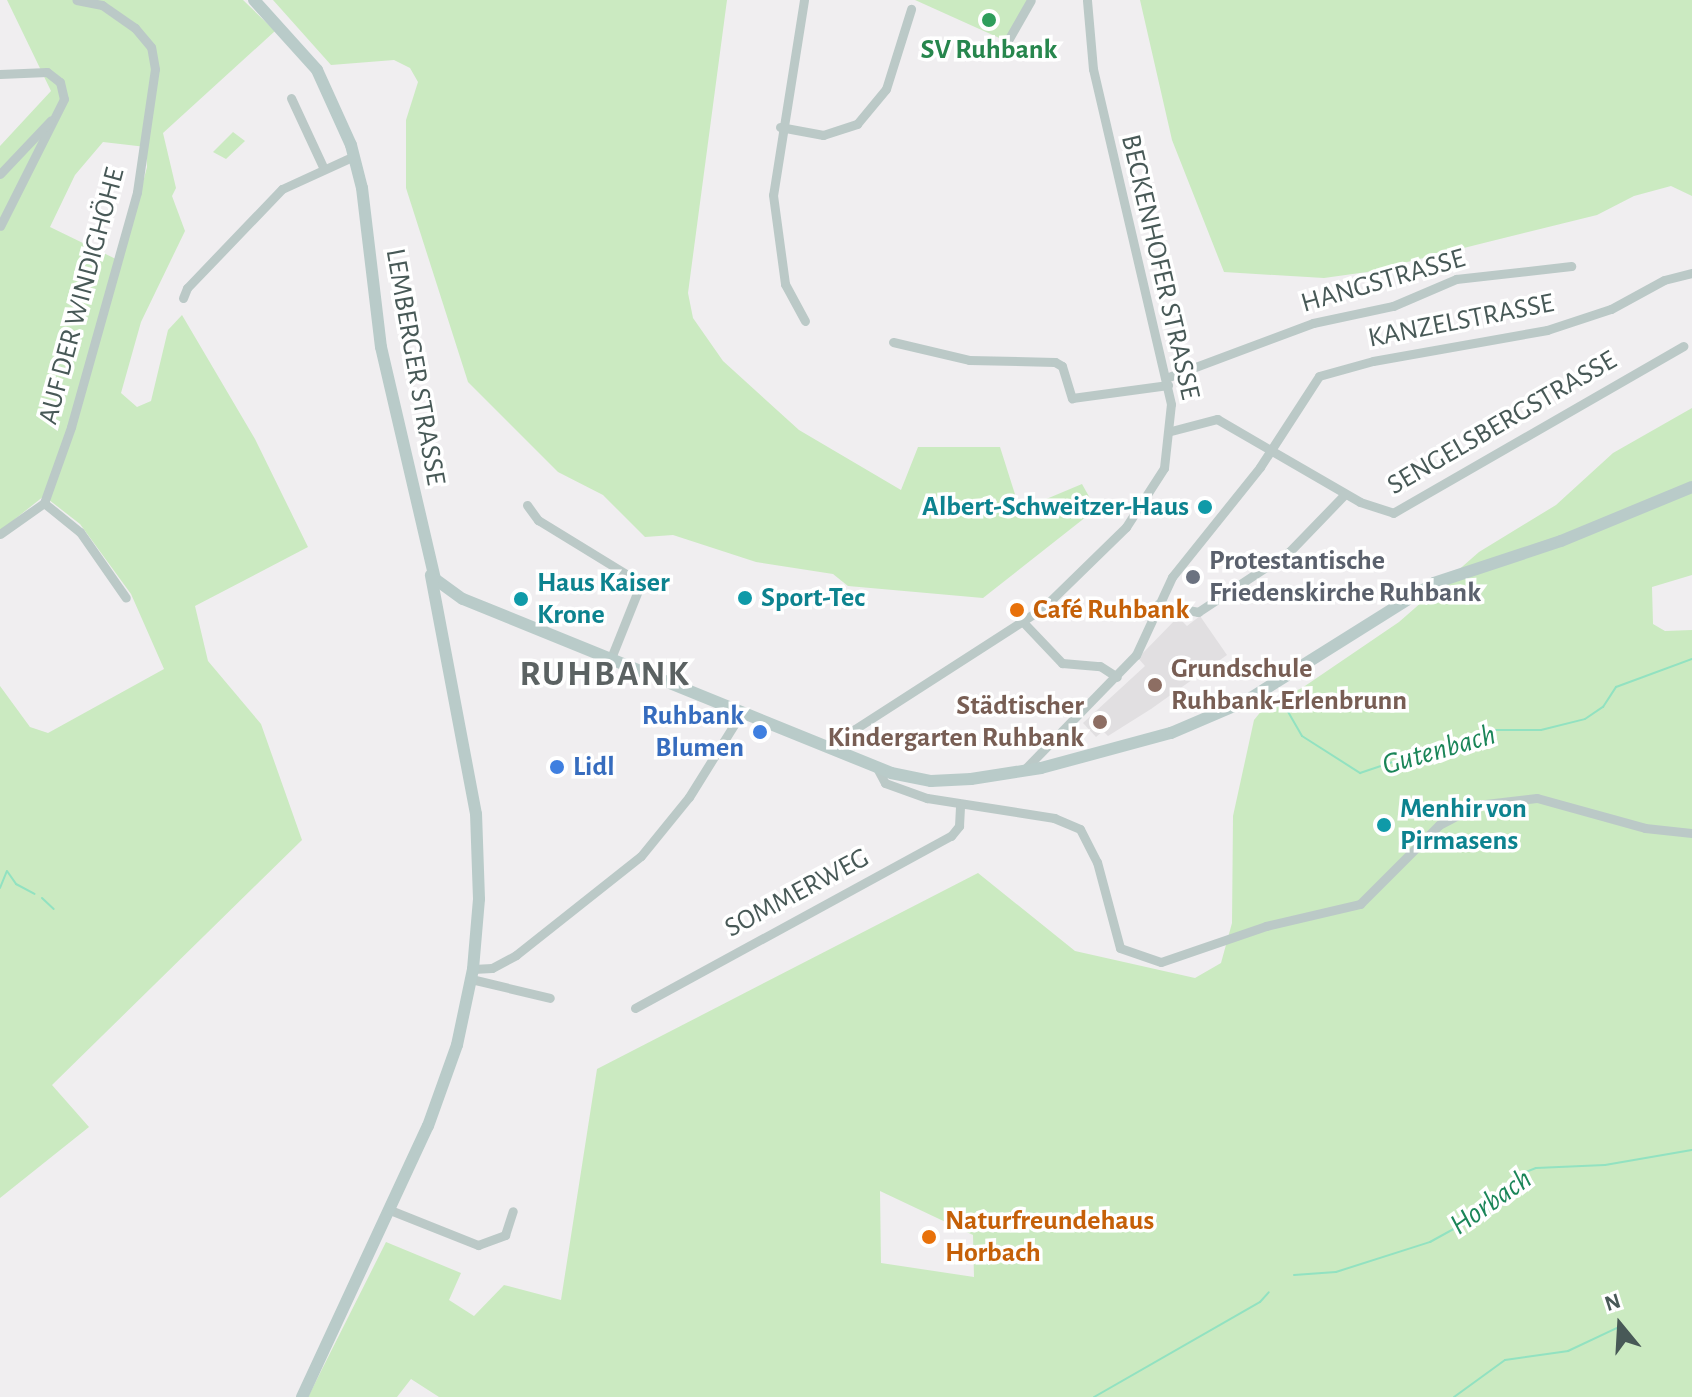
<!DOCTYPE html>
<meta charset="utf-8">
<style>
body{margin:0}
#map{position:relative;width:1692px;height:1397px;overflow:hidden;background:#f0eef0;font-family:"Alegreya Sans",sans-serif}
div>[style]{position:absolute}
.education>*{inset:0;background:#e1dfe1}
.green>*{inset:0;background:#cbeac1}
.stream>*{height:2px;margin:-1px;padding:0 1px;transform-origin:1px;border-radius:1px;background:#92e2c1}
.street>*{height:9px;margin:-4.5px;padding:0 4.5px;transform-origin:4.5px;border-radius:4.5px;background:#bbc9c7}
.secondary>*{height:12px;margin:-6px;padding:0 6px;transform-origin:6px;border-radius:6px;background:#b9cbc9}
.dots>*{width:22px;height:22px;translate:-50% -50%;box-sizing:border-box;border:4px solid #fff;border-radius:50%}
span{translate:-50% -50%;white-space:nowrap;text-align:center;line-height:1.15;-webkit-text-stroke:7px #fff;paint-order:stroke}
.leisure-label{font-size:28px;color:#27864d;font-weight:700}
.street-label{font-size:28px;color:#485957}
.culture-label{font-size:28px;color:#0d838f;font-weight:700}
.right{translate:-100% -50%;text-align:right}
.left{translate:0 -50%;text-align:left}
.worship-label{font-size:28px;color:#5b616d;font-weight:700}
.food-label{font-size:28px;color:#c56008;font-weight:700}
.education-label{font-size:28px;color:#785e54;font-weight:700}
.shop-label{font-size:28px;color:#366cbe;font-weight:700}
.water-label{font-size:30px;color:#1a8558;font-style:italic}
.district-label{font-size:36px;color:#5b6262;font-weight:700;letter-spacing:2px}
.north{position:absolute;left:1580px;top:1285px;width:80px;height:80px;-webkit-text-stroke:6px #fff;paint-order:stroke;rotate:342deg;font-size:22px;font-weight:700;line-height:32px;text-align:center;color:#485957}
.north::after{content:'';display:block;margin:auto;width:28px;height:36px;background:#485957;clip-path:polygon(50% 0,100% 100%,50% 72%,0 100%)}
</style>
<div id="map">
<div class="education">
<i style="clip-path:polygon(1200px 616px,1227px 655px,1151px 709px,1108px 736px,1103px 731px,1096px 737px,1083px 723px,1145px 666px,1138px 658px,1178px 617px,1187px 626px)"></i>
</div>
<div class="green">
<i style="clip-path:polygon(evenodd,7px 0,243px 0,275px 31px,163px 133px,176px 188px,172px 196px,185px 231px,141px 322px,121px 393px,137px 407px,151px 401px,168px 330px,182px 315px,255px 439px,308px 547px,195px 606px,208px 661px,261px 724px,302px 840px,52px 1085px,89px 1127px,0 1198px,0 686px,30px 727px,48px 733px,164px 669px,131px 594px,80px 524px,44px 496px,0 531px,0 146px,51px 91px,7px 0,103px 142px,146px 147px,147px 167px,122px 262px,50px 227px,75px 175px,103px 142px)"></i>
<i style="clip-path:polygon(273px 0,727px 0,688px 293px,693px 318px,723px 361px,799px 430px,901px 490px,918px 447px,1000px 447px,1020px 510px,1082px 484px,1096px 509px,983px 598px,848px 586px,833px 574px,756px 562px,673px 535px,645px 537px,603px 495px,558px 472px,468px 382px,406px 188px,406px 120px,418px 82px,410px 68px,394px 60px,331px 65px)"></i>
<i style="clip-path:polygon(915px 0,1028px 0,1006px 41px)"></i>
<i style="clip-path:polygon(1140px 0,1692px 0,1692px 196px,1671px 186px,1634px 196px,1597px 215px,1367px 272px,1324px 278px,1224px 272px,1172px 140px)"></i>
<i style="clip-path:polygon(233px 132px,245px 141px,226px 159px,213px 152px)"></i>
<i style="clip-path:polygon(evenodd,1692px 408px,1692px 575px,1652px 587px,1653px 624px,1665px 631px,1692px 630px,1692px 1397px,439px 1397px,411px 1379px,397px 1397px,308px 1397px,386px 1242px,461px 1273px,449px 1300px,474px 1316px,504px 1285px,561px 1300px,597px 1069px,978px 873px,1075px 951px,1195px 978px,1221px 963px,1232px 923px,1233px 816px,1254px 720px,1267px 704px,1302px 688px,1399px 622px,1479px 552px,1556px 505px,1613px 453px,1692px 408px,880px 1191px,973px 1235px,974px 1277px,881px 1263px,880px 1191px)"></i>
</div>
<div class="stream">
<i style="left:1287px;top:710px;width:30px;rotate:60deg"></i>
<i style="left:1302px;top:736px;width:69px;rotate:32.5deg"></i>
<i style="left:1360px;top:773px;width:135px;rotate:-18.6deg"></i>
<i style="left:1488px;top:730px;width:53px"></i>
<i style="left:1541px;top:730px;width:45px;rotate:-14deg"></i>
<i style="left:1585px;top:719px;width:22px;rotate:-34deg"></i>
<i style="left:1603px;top:707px;width:24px;rotate:-57deg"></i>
<i style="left:1616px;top:687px;width:81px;rotate:-20.2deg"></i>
<i style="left:0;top:888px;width:18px;rotate:-68deg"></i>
<i style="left:7px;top:871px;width:16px;rotate:55deg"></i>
<i style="left:16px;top:884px;width:21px;rotate:28deg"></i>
<i style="left:42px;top:898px;width:16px;rotate:43deg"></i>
<i style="left:1294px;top:1275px;width:42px;rotate:-4.1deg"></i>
<i style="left:1336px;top:1272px;width:99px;rotate:-17.7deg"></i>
<i style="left:1430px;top:1242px;width:66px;rotate:-28.9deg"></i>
<i style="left:1488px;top:1210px;width:49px;rotate:-47.5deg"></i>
<i style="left:1521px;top:1174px;width:16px;rotate:-22deg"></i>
<i style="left:1536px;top:1168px;width:69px;rotate:-2.5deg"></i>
<i style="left:1605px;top:1165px;width:88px;rotate:-9.8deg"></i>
<i style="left:1094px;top:1397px;width:191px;rotate:-29.8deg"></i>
<i style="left:1260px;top:1302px;width:13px;rotate:-48deg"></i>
<i style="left:1454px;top:1397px;width:63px;rotate:-36deg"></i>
<i style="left:1505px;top:1360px;width:64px;rotate:-8.1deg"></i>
<i style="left:1568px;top:1351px;width:59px;rotate:-25.3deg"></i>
</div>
<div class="street">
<i style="left:804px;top:0;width:197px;rotate:99deg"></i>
<i style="left:773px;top:195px;width:90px;rotate:82.3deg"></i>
<i style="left:785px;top:284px;width:42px;rotate:61.6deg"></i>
<i style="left:999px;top:56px;width:64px;rotate:-60.3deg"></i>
<i style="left:0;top:74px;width:47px;rotate:-2.4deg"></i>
<i style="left:47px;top:72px;width:16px;rotate:38deg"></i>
<i style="left:60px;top:82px;width:17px;rotate:77deg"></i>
<i style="left:64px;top:99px;width:142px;rotate:116.7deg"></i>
<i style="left:291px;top:98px;width:76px;rotate:65.1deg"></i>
<i style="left:780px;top:127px;width:44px;rotate:10.5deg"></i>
<i style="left:823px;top:135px;width:36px;rotate:-18deg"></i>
<i style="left:857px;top:124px;width:45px;rotate:-50.4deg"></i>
<i style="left:886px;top:89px;width:84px;rotate:-72.6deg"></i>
<i style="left:0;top:174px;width:74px;rotate:-46.6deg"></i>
<i style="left:183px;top:298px;width:11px;rotate:-68deg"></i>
<i style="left:187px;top:288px;width:137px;rotate:-46.2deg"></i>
<i style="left:282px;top:189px;width:79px;rotate:-24.6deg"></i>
<i style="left:893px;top:342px;width:78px;rotate:13.3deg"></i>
<i style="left:969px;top:360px;width:86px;rotate:1.3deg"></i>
<i style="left:1055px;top:362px;width:8px;rotate:30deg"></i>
<i style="left:1062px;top:366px;width:34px;rotate:73deg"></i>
<i style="left:1072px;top:398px;width:97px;rotate:-7.7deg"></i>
<i style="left:1166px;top:378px;width:157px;rotate:-20.5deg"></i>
<i style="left:1313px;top:323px;width:82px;rotate:-12deg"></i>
<i style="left:1393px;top:306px;width:69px;rotate:-23.2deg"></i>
<i style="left:1456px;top:279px;width:116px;rotate:-6.4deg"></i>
<i style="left:1171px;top:431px;width:48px;rotate:-14.6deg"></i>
<i style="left:1217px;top:419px;width:165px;rotate:30.1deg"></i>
<i style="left:1360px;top:502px;width:35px;rotate:18deg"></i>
<i style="left:1393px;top:513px;width:335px;rotate:-29.9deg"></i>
<i style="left:44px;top:503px;width:46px;rotate:38.9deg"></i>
<i style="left:80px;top:532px;width:80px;rotate:55.1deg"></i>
<i style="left:527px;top:505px;width:19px;rotate:54deg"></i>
<i style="left:538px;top:520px;width:121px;rotate:31.5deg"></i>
<i style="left:641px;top:583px;width:81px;rotate:111.8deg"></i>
<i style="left:0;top:534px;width:54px;rotate:-35.2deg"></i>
<i style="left:44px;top:503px;width:81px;rotate:-70.4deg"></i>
<i style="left:71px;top:427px;width:244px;rotate:-74.3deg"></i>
<i style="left:137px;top:192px;width:124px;rotate:-81.7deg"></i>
<i style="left:155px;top:69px;width:22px;rotate:-100deg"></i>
<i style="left:151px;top:47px;width:25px;rotate:-130deg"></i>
<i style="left:135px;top:28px;width:40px;rotate:-145.1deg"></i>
<i style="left:102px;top:5px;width:26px;rotate:-169deg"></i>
<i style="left:1158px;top:604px;width:41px;rotate:11.3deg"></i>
<i style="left:1198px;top:612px;width:110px;rotate:-33.5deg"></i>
<i style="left:1290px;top:551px;width:79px;rotate:-46deg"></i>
<i style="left:1023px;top:622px;width:57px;rotate:46.4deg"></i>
<i style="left:1062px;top:663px;width:38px;rotate:5deg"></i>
<i style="left:1100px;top:666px;width:20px;rotate:33deg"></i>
<i style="left:835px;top:750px;width:29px;rotate:-46deg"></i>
<i style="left:855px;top:729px;width:224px;rotate:-32.8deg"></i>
<i style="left:1043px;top:608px;width:116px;rotate:-44.3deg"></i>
<i style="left:1126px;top:527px;width:70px;rotate:-57.2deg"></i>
<i style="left:1164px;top:468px;width:64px;rotate:-83.8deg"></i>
<i style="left:1171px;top:404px;width:344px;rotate:-103.1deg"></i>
<i style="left:1093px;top:69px;width:69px;rotate:-95deg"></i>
<i style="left:877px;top:768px;width:17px;rotate:62deg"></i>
<i style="left:885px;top:783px;width:45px;rotate:19.7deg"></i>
<i style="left:927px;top:798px;width:129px;rotate:8.9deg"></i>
<i style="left:1054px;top:818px;width:28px;rotate:23deg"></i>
<i style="left:1080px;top:829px;width:37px;rotate:63deg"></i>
<i style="left:1097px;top:862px;width:89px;rotate:75deg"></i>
<i style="left:1120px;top:948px;width:43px;rotate:18.9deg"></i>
<i style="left:1161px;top:962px;width:111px;rotate:-18.9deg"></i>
<i style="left:1266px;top:926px;width:97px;rotate:-13.2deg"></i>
<i style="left:1360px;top:904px;width:112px;rotate:-45deg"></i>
<i style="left:1439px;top:825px;width:43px;rotate:-27.8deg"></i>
<i style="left:1477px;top:805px;width:60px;rotate:-6.7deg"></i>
<i style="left:1537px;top:798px;width:112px;rotate:15.5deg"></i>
<i style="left:1645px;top:828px;width:47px;rotate:6.1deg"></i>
<i style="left:1023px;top:771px;width:162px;rotate:-45.8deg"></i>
<i style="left:1136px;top:655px;width:86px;rotate:-65.2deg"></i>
<i style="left:1172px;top:577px;width:141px;rotate:-51.3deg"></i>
<i style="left:1260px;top:467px;width:108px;rotate:-57deg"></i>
<i style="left:1319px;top:376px;width:56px;rotate:-15.5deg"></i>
<i style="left:1373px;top:361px;width:177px;rotate:-10.1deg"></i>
<i style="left:1547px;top:330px;width:67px;rotate:-18.2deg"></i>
<i style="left:1611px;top:309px;width:60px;rotate:-28.7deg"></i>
<i style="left:1664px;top:280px;width:29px;rotate:-14deg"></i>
<i style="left:473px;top:969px;width:19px;rotate:-3deg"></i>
<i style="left:492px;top:968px;width:27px;rotate:-28deg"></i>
<i style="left:516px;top:955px;width:159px;rotate:-38.4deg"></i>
<i style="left:641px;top:856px;width:76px;rotate:-50.9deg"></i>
<i style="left:689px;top:797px;width:100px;rotate:-58.1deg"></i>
<i style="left:471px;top:979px;width:81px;rotate:13.5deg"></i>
<i style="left:635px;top:1008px;width:360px;rotate:-28.6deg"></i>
<i style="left:951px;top:836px;width:13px;rotate:-51deg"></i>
<i style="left:959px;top:826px;width:22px;rotate:-87deg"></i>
<i style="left:390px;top:1210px;width:95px;rotate:21.7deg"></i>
<i style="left:478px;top:1245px;width:29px;rotate:-20deg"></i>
<i style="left:505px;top:1235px;width:25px;rotate:-72deg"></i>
</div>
<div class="secondary">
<i style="left:254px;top:0;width:94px;rotate:48deg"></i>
<i style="left:317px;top:70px;width:82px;rotate:65.6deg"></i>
<i style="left:351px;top:145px;width:44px;rotate:75.7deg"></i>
<i style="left:362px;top:188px;width:160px;rotate:83.2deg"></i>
<i style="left:381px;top:347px;width:238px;rotate:76.9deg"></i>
<i style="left:435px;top:579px;width:34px;rotate:36deg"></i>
<i style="left:463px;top:599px;width:462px;rotate:22.1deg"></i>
<i style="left:891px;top:773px;width:41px;rotate:11.3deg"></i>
<i style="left:931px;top:781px;width:40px;rotate:-2.9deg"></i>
<i style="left:971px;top:779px;width:71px;rotate:-8.9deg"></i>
<i style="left:1041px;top:768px;width:135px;rotate:-15.1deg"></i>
<i style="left:1171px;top:733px;width:82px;rotate:-23.1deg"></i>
<i style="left:1246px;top:701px;width:222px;rotate:-32.1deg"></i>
<i style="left:1434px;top:583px;width:134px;rotate:-18.3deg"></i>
<i style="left:1561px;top:541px;width:142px;rotate:-22.4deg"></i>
<i style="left:302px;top:1397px;width:299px;rotate:-65.1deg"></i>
<i style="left:428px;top:1126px;width:86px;rotate:-70.3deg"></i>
<i style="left:457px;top:1045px;width:78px;rotate:-78.1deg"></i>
<i style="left:473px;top:969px;width:70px;rotate:-85.1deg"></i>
<i style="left:479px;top:899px;width:85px;rotate:-92deg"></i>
<i style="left:476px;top:814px;width:243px;rotate:-100.7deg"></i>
</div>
<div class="dots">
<i style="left:989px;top:20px;background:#2e9e5b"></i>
<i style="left:1205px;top:507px;background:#0f9aa8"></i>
<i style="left:1193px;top:577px;background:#6b7280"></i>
<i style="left:745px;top:598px;background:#0f9aa8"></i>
<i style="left:521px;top:599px;background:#0f9aa8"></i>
<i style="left:1017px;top:610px;background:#e8710a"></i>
<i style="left:1155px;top:685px;background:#8d6e63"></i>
<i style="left:1100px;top:722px;background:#8d6e63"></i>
<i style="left:760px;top:732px;background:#3f7fe0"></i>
<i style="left:557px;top:767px;background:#3f7fe0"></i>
<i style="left:1384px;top:825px;background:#0f9aa8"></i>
<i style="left:929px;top:1237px;background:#e8710a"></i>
</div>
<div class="leisure-label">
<span style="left:989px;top:50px">SV Ruhbank</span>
</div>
<div class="street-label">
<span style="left:1160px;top:267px;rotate:77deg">BECKENHOFER STRASSE</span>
<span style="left:1383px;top:281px;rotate:-16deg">HANGSTRASSE</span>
<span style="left:82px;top:296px;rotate:-75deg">AUF DER WINDIGHÖHE</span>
<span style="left:1461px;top:321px;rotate:-11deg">KANZELSTRASSE</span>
<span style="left:415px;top:367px;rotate:80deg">LEMBERGER STRASSE</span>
<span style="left:1502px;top:423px;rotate:-30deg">SENGELSBERGSTRASSE</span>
<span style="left:797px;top:893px;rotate:-28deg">SOMMERWEG</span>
</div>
<div class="culture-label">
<span class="right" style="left:1189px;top:507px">Albert-Schweitzer-Haus</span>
<span class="left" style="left:537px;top:599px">Haus Kaiser<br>Krone</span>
<span class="left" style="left:761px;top:598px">Sport-Tec</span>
<span class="left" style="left:1400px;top:825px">Menhir von<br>Pirmasens</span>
</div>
<div class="worship-label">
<span class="left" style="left:1209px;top:577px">Protestantische<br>Friedenskirche Ruhbank</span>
</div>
<div class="food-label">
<span class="left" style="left:1033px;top:610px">Café Ruhbank</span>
<span class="left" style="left:945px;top:1237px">Naturfreundehaus<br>Horbach</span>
</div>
<div class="education-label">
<span class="left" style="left:1171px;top:685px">Grundschule<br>Ruhbank-Erlenbrunn</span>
<span class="right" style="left:1084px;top:722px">Städtischer<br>Kindergarten Ruhbank</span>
</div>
<div class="shop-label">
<span class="right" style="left:744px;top:732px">Ruhbank<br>Blumen</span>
<span class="left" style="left:573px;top:767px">Lidl</span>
</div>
<div class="water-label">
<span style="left:1439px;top:750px;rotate:-16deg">Gutenbach</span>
<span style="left:1491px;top:1202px;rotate:-35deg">Horbach</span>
</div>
<div class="district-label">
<span style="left:605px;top:675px">RUHBANK</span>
</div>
<div class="north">N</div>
</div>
